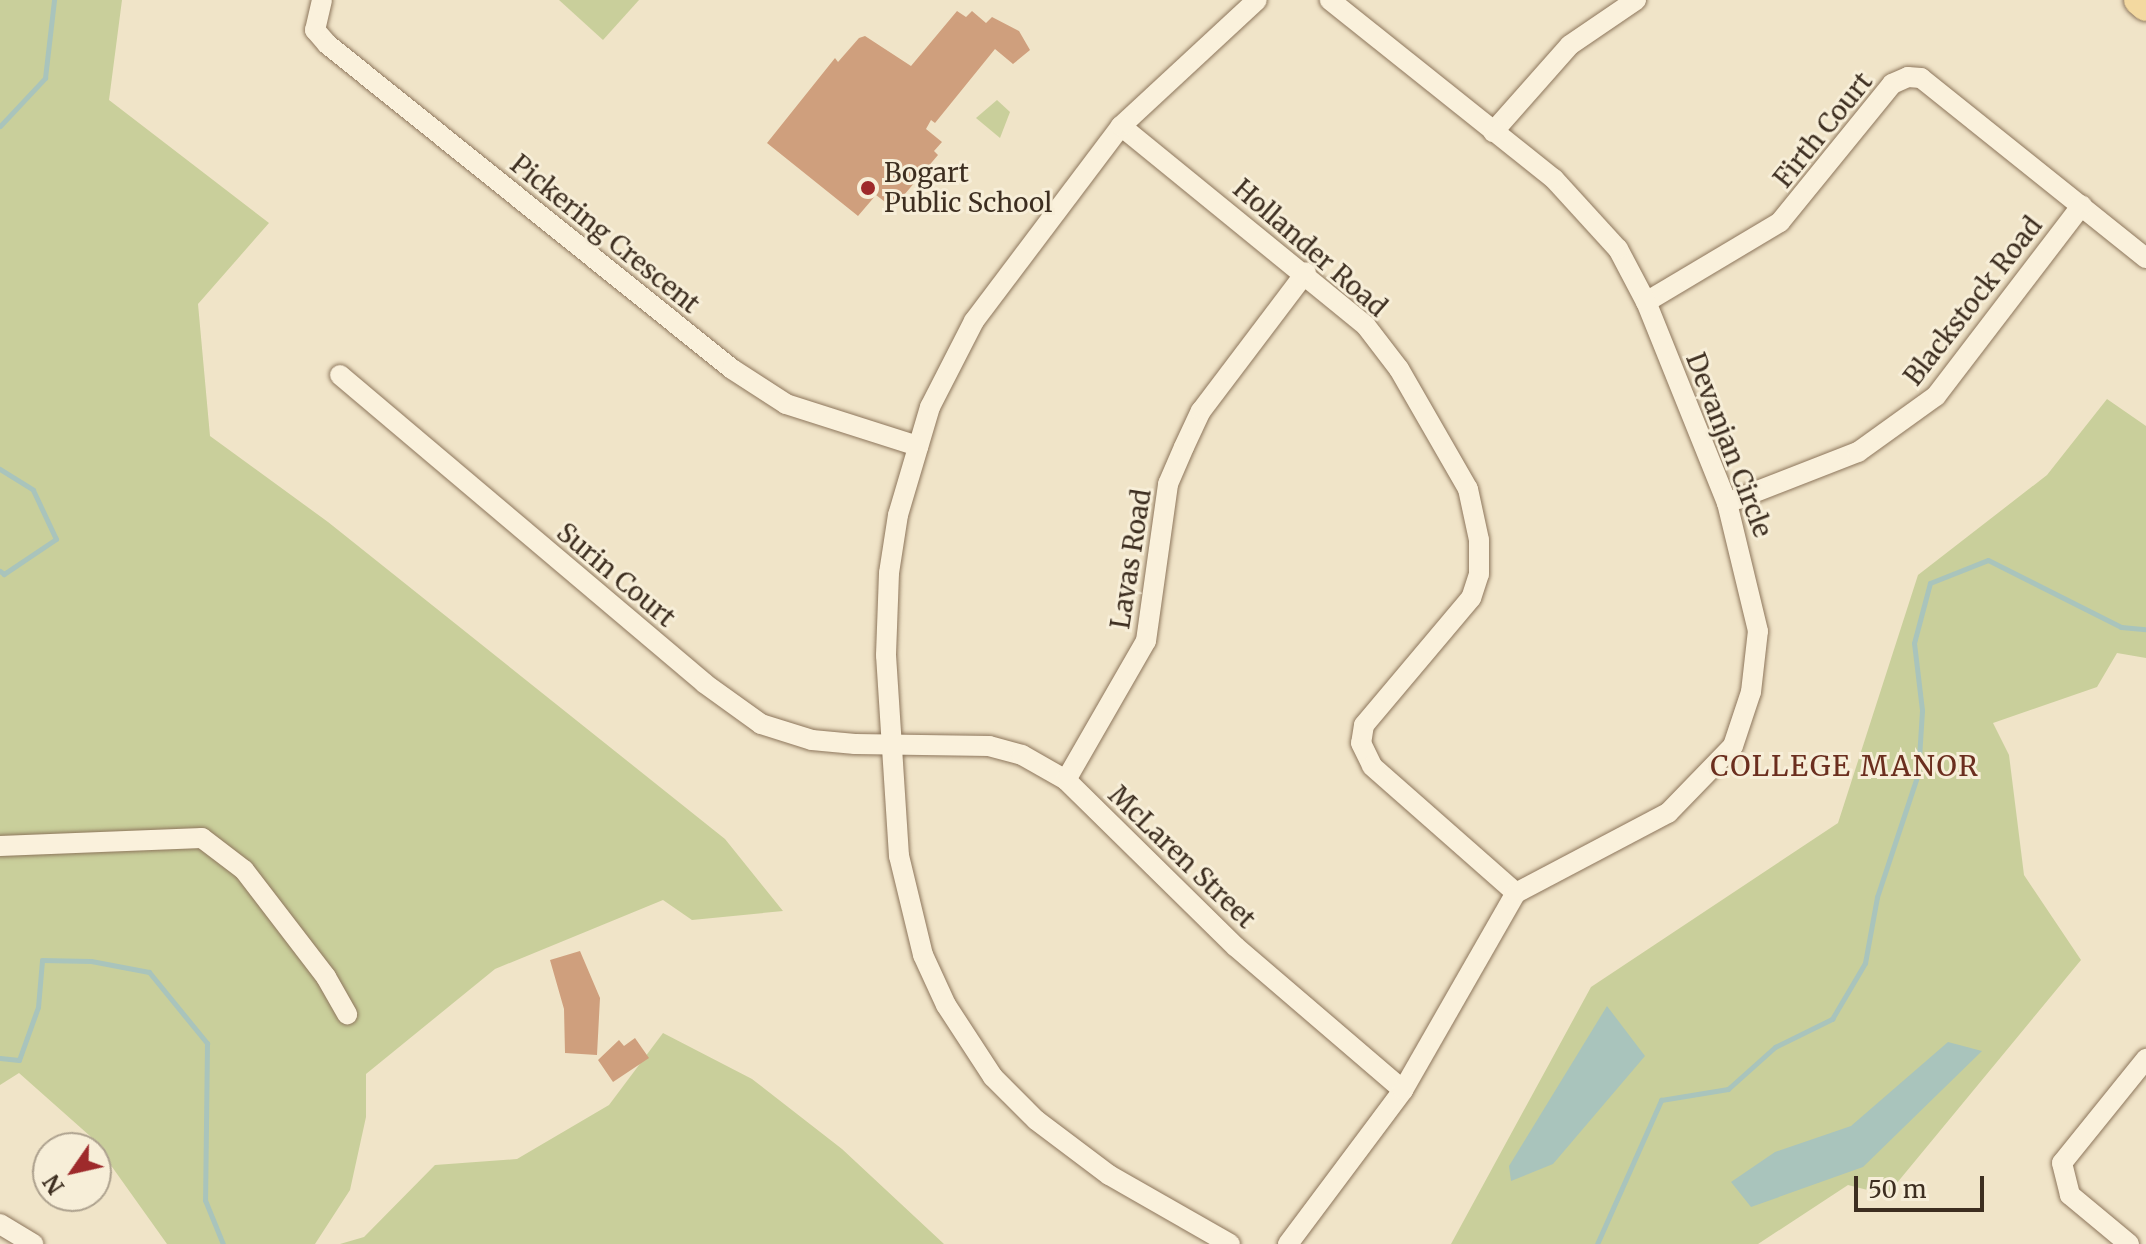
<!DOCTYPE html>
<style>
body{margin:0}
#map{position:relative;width:2146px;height:1244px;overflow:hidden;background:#f0e4c8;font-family:Merriweather,serif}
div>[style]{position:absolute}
.green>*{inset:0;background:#c9cf9b}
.water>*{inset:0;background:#a9c4bc}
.stream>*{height:5px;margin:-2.5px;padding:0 2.5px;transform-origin:2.5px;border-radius:2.5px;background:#a9c4bc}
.building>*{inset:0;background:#cf9f7d}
.roads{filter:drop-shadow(0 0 2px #8d765c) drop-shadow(0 0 2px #8d765c)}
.street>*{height:20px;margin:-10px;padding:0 10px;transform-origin:10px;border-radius:10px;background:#faf1dc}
.primary>*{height:30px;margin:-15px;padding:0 15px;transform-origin:15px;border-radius:15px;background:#f3d9a0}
.dots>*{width:22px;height:22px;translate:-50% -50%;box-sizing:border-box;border:4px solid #f7eed8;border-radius:50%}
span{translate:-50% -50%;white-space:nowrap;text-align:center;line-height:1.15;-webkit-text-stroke:6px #f7eed8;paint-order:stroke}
.street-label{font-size:26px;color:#3d2e20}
.poi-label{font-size:26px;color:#3d2e20}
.left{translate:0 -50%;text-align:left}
.neighbourhood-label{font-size:28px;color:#6b2e1e;letter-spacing:2px}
.north{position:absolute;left:32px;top:1132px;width:80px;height:80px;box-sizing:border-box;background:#f7eed8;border:2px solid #ada18e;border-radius:50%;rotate:236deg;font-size:22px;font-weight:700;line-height:32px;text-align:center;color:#3d2e20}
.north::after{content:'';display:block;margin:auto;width:28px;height:36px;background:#9e2a2b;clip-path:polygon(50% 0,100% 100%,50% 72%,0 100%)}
.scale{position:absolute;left:1854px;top:1176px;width:130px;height:36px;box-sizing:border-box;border:4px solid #3d2e20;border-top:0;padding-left:10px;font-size:24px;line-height:28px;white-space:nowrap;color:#3d2e20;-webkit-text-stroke:6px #f7eed8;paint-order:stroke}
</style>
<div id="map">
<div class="green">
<i style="clip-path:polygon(0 0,122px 0,109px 100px,269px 223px,198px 304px,210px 436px,328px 522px,725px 839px,783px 911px,692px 920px,663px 900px,495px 969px,366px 1074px,366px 1117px,350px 1190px,315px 1244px,167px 1244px,90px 1136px,19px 1073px,0 1085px)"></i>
<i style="clip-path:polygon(559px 0,639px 0,603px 40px)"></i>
<i style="clip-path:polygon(997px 100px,1010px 112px,1000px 138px,976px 118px)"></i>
<i style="clip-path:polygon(2107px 399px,2146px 426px,2146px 658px,2117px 653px,2097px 687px,1993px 723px,2009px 755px,2024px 875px,2081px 960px,1887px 1195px,1848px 1185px,1758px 1244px,1451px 1244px,1591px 987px,1838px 823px,1918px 575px,2047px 475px)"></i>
<i style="clip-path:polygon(663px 1033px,752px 1079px,842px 1149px,944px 1244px,340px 1244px,364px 1237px,435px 1165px,517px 1159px,609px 1105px)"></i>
</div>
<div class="water">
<i style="clip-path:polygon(1607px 1006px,1645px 1056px,1553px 1164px,1511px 1181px,1509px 1166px)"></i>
<i style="clip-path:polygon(1948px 1042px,1982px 1051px,1863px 1167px,1751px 1207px,1731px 1182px,1775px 1152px,1851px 1126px)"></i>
</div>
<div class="stream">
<i style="left:0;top:126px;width:66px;rotate:-46.8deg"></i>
<i style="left:45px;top:78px;width:79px;rotate:-83.4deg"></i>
<i style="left:0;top:469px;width:39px;rotate:32deg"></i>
<i style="left:33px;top:490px;width:54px;rotate:64.9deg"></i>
<i style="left:56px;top:539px;width:63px;rotate:146.1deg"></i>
<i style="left:4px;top:574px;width:5px;rotate:-143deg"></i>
<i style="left:0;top:1058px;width:19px;rotate:6deg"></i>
<i style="left:19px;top:1060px;width:56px;rotate:-70.3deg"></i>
<i style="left:38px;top:1007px;width:47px;rotate:-85.1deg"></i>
<i style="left:42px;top:960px;width:49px;rotate:1.2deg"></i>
<i style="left:91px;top:961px;width:59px;rotate:10.7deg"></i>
<i style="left:149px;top:972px;width:92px;rotate:50.8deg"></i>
<i style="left:207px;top:1043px;width:157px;rotate:90.7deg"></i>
<i style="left:205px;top:1200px;width:48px;rotate:67.8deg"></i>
<i style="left:1597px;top:1244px;width:158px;rotate:-66deg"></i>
<i style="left:1661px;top:1100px;width:68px;rotate:-9.3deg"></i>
<i style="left:1728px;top:1089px;width:63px;rotate:-41.8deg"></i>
<i style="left:1775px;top:1047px;width:64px;rotate:-26.2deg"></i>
<i style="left:1832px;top:1019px;width:65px;rotate:-59.5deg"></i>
<i style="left:1865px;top:963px;width:67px;rotate:-79.7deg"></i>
<i style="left:1877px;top:897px;width:130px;rotate:-71.6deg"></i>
<i style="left:1918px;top:774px;width:64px;rotate:-86.4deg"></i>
<i style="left:1922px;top:710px;width:67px;rotate:-96.8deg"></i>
<i style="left:1914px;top:643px;width:62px;rotate:-75.1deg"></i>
<i style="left:1930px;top:583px;width:62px;rotate:-21.6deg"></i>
<i style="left:1988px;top:560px;width:149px;rotate:26.7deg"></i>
<i style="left:2121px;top:627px;width:25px;rotate:5deg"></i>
</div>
<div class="building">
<i style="clip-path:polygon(957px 11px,966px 17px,972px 11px,986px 23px,992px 17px,1019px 31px,1030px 50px,1013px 64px,995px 49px,935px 123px,931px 120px,926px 129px,942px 142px,934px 151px,938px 155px,893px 208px,876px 195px,858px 216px,767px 143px,835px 58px,838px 62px,859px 38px,865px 36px,911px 66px)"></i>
<i style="clip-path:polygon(580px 951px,600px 998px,597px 1055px,565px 1053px,564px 1009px,550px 960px)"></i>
<i style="clip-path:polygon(635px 1038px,649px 1058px,613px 1082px,598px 1060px,619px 1040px,624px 1046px)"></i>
</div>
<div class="roads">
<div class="street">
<i style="left:322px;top:0;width:31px;rotate:103deg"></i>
<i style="left:315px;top:30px;width:18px;rotate:49deg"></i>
<i style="left:327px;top:44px;width:519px;rotate:38.75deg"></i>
<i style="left:732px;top:369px;width:64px;rotate:32.9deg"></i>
<i style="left:786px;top:404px;width:139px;rotate:17.7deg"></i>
<i style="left:1121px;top:126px;width:316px;rotate:39.2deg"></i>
<i style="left:1366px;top:326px;width:54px;rotate:52.5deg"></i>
<i style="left:1399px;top:369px;width:138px;rotate:60.1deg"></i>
<i style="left:1468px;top:489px;width:52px;rotate:77.8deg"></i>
<i style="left:1479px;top:540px;width:34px;rotate:90deg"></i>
<i style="left:1479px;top:574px;width:25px;rotate:108deg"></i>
<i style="left:1471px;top:598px;width:166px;rotate:130.1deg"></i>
<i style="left:1364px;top:725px;width:18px;rotate:99deg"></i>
<i style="left:1361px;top:743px;width:25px;rotate:64deg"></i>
<i style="left:1372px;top:766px;width:192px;rotate:41.4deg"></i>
<i style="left:1493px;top:132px;width:116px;rotate:-48.5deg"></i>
<i style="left:1570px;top:45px;width:80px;rotate:-34.3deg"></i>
<i style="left:1646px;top:302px;width:156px;rotate:-30.8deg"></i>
<i style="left:1780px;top:222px;width:178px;rotate:-50.9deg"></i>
<i style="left:1892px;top:84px;width:17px;rotate:-24deg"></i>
<i style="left:1908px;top:77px;width:13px;rotate:4deg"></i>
<i style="left:1921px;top:78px;width:288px;rotate:38.7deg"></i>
<i style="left:340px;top:375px;width:477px;rotate:40.2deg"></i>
<i style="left:704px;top:683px;width:70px;rotate:35.7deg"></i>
<i style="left:761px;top:724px;width:53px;rotate:17.4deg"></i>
<i style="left:812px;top:740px;width:43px;rotate:5.3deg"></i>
<i style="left:855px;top:744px;width:134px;rotate:0.9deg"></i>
<i style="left:989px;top:746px;width:34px;rotate:15deg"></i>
<i style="left:1022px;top:755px;width:51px;rotate:29.6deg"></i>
<i style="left:1066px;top:780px;width:238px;rotate:44.5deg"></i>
<i style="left:1236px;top:947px;width:220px;rotate:40.6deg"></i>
<i style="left:1727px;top:503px;width:141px;rotate:-21.3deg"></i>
<i style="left:1858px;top:452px;width:96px;rotate:-35.7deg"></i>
<i style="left:1936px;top:396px;width:240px;rotate:-52.6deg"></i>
<i style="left:1066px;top:780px;width:160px;rotate:-60.1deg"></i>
<i style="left:1146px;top:641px;width:159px;rotate:-82deg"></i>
<i style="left:1168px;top:484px;width:40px;rotate:-66.6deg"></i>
<i style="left:1184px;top:447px;width:40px;rotate:-65deg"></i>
<i style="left:1201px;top:411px;width:174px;rotate:-52.9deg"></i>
<i style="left:0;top:846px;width:202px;rotate:-2.3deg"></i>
<i style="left:202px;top:838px;width:53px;rotate:37.3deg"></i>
<i style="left:244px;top:870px;width:135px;rotate:52.5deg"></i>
<i style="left:326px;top:977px;width:43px;rotate:60.4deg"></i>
<i style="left:0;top:1224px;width:39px;rotate:31deg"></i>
<i style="left:1230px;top:1244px;width:139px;rotate:-150.3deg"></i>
<i style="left:1109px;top:1175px;width:91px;rotate:-143deg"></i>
<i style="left:1036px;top:1120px;width:61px;rotate:-135deg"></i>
<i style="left:993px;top:1077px;width:86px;rotate:-123.1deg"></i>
<i style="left:946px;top:1005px;width:55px;rotate:-114.7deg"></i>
<i style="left:923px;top:955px;width:102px;rotate:-103.6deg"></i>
<i style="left:899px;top:856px;width:201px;rotate:-93.7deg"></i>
<i style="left:886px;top:655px;width:82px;rotate:-87.9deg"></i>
<i style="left:889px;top:573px;width:59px;rotate:-81.2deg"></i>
<i style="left:898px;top:515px;width:113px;rotate:-73.5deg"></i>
<i style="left:930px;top:407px;width:97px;rotate:-62.9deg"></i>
<i style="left:974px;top:321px;width:244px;rotate:-53deg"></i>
<i style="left:1121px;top:126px;width:185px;rotate:-42.8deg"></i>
<i style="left:1288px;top:1244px;width:192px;rotate:-53.2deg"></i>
<i style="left:1403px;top:1090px;width:227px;rotate:-60.2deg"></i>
<i style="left:1516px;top:893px;width:172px;rotate:-27.8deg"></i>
<i style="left:1668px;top:813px;width:93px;rotate:-45.9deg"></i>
<i style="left:1733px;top:746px;width:57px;rotate:-71.6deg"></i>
<i style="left:1751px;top:692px;width:61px;rotate:-83.5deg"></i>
<i style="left:1758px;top:631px;width:132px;rotate:-103.6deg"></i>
<i style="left:1727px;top:503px;width:217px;rotate:-111.9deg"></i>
<i style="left:1646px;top:302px;width:60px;rotate:-117.8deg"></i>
<i style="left:1618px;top:249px;width:95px;rotate:-132.4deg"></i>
<i style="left:1554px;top:179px;width:287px;rotate:-141.4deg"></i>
<i style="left:2129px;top:1244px;width:77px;rotate:-140.3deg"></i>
<i style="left:2070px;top:1195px;width:33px;rotate:-104deg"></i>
<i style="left:2062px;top:1163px;width:134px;rotate:-51.1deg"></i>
</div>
<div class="primary">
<i style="left:2139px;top:0;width:9px;rotate:41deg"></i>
</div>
</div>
<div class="dots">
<i style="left:868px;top:188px;background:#9e2a2b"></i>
</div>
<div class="street-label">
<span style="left:1823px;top:130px;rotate:-51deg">Firth Court</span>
<span style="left:605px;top:234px;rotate:39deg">Pickering Crescent</span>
<span style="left:1310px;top:248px;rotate:41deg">Hollander Road</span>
<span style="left:1973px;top:301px;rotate:-52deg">Blackstock Road</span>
<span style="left:1729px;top:445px;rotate:69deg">Devanjan Circle</span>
<span style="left:1131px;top:559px;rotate:-81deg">Lavas Road</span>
<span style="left:616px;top:575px;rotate:40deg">Surin Court</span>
<span style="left:1182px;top:857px;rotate:44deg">McLaren Street</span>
</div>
<div class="poi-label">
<span class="left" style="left:884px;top:188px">Bogart<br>Public School</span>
</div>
<div class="neighbourhood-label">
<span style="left:1845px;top:766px">COLLEGE MANOR</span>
</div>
<div class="north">N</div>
<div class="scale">50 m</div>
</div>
